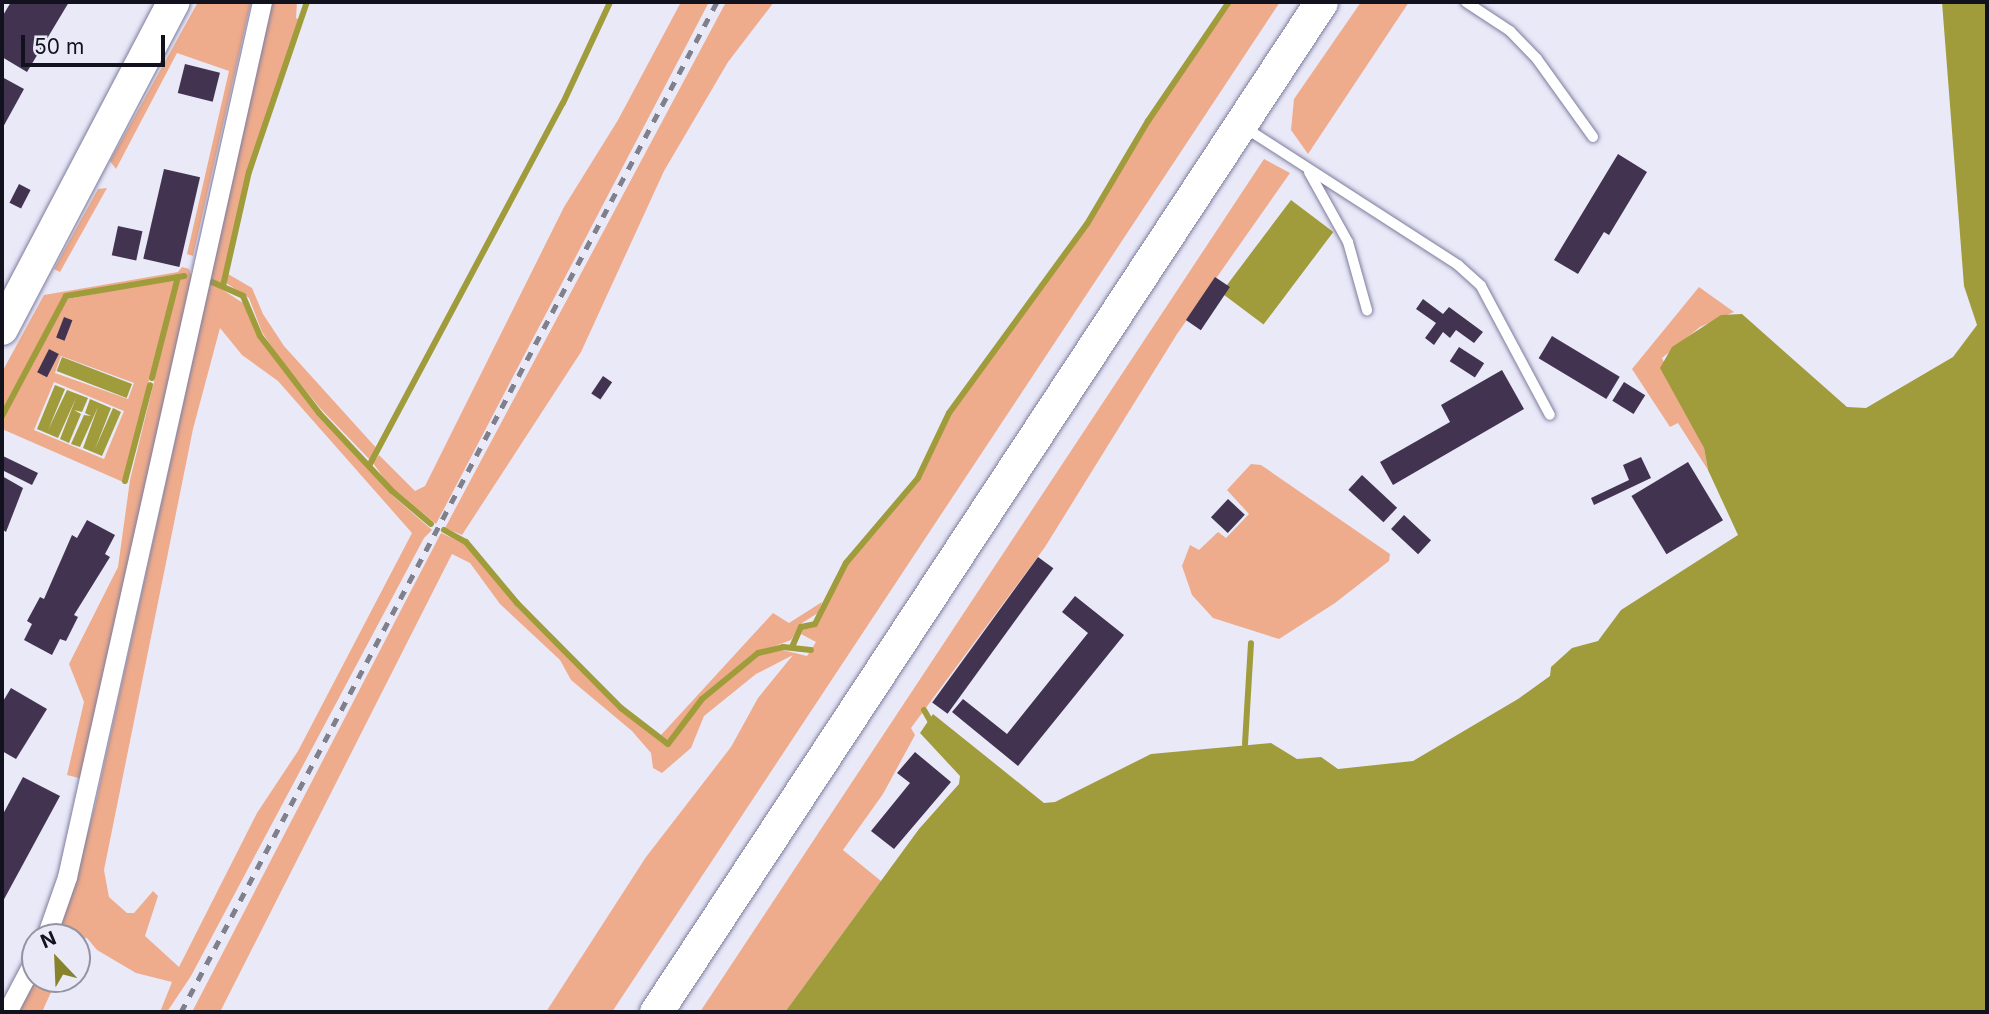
<!DOCTYPE html>
<style>
body{margin:0}
#map{position:relative;width:1989px;height:1014px;overflow:hidden;background:#eae9f8;font-family:Inter,sans-serif}
div>[style]{position:absolute}
.green>*{inset:0;background:#efac8c}
.water>*{inset:0;background:#a09c3b;transform-origin:0 0}
.stream>*{height:6px;margin:-3px;padding:0 3px;transform-origin:3px;border-radius:3px;background:#a09c3b}
.building>*{inset:0;background:#423450;transform-origin:0 0}
.roads{filter:drop-shadow(0 0 2px #7d7c9e) drop-shadow(0 0 2px #7d7c9e)}
.service>*{height:10px;margin:-5px;padding:0 5px;transform-origin:5px;border-radius:5px;background:#fff}
.minor>*{height:19px;margin:-9.5px;padding:0 9.5px;transform-origin:9.5px;border-radius:9.5px;background:#fff}
.primary>*{height:32px;margin:-16px;padding:0 16px;transform-origin:16px;border-radius:16px;background:#fff}
.trunk>*{height:33px;margin:-16.5px;padding:0 16.5px;transform-origin:16.5px;border-radius:16.5px;background:#fff}
.rail>*{height:5px;margin-top:-2.5px;transform-origin:0;background:repeating-linear-gradient(90deg,#80808d 0 9px,transparent 0 18px)}
span{translate:-50% -50%;white-space:nowrap;text-align:center;line-height:1.15;-webkit-text-stroke:7px #eae9f8;paint-order:stroke}
.frame{position:absolute;inset:0;border:4px solid #12121e;pointer-events:none}
.north{position:absolute;left:21px;top:923px;width:70px;height:70px;box-sizing:border-box;background:#eae9f8;border:2px solid #9493a1;border-radius:50%;rotate:337deg;font-size:19px;font-weight:700;line-height:28px;text-align:center;color:#12121e}
.north::after{content:'';display:block;margin:auto;width:24px;height:32px;background:#87832c;clip-path:polygon(50% 0,100% 100%,50% 72%,0 100%)}
.scale{position:absolute;left:21px;top:35px;width:144px;height:32px;box-sizing:border-box;border:4px solid #12121e;border-top:0;padding-left:9px;font-size:21px;line-height:24px;white-space:nowrap;color:#12121e;-webkit-text-stroke:5px #eae9f8;paint-order:stroke}
</style>
<div id="map">
<div class="green">
<i style="clip-path:polygon(198px 2px,251px 2px,193px 256px,187px 254px,229px 71px,177px 53px,116px 169px,110px 161px)"></i>
<i style="clip-path:polygon(evenodd,271px 2px,297px 2px,296px 18px,302px 21px,248px 172px,222px 284px,212px 283px,243px 303px,267px 349px,315px 411px,393px 496px,432px 530px,424px 538px,191px 976px,167px 1012px,160px 1012px,172px 982px,136px 973px,97px 950px,87px 938px,53px 937px,70px 896px,95px 806px,271px 2px,220px 328px,242px 355px,278px 381px,412px 533px,298px 751px,257px 813px,179px 967px,145px 936px,158px 896px,153px 891px,134px 913px,127px 913px,109px 897px,104px 870px,193px 429px,220px 328px)"></i>
<i style="clip-path:polygon(681px 2px,709px 2px,436px 524px,388px 484px,373px 463px,379px 455px,415px 491px,425px 486px,564px 207px,618px 120px)"></i>
<i style="clip-path:polygon(726px 2px,774px 2px,728px 62px,664px 171px,581px 352px,462px 535px,445px 528px)"></i>
<i style="clip-path:polygon(1232px 2px,1280px 2px,612px 1012px,546px 1012px,646px 857px,731px 747px,758px 698px,793px 655px,756px 674px,704px 716px,691px 748px,662px 773px,653px 768px,651px 753px,632px 731px,571px 680px,560px 660px,500px 604px,470px 563px,452px 554px,220px 1012px,192px 1012px,441px 533px,465px 544px,516px 606px,620px 708px,668px 746px,703px 700px,759px 655px,778px 649px,807px 656px,816px 642px,801px 634px,803px 629px,816px 626px,848px 565px,920px 480px,951px 414px,1088px 226px,1150px 122px)"></i>
<i style="clip-path:polygon(1361px 2px,1409px 2px,1308px 154px,1291px 130px,1294px 99px)"></i>
<i style="clip-path:polygon(1264px 159px,1290px 173px,1177px 334px,1045px 547px,911px 728px,915px 735px,883px 794px,843px 850px,881px 881px,785px 1012px,700px 1012px)"></i>
<i style="clip-path:polygon(107px 188px,60px 272px,54px 269px,98px 189px)"></i>
<i style="clip-path:polygon(182px 267px,189px 269px,192px 278px,83px 779px,67px 775px,84px 702px,69px 664px,118px 567px,130px 480px,180px 275px,64px 295px,2px 410px,2px 372px,44px 295px,178px 272px)"></i>
<i style="clip-path:polygon(228px 274px,252px 288px,263px 314px,284px 346px,379px 451px,371px 461px,319px 407px,277px 355px,262px 332px,249px 298px,226px 283px)"></i>
<i style="clip-path:polygon(evenodd,175px 279px,123px 482px,2px 429px,2px 420px,67px 299px,175px 279px,61px 356px,134px 383px,128px 399px,55px 373px,61px 356px,175px 279px,54px 382px,124px 411px,104px 459px,34px 430px,54px 382px)"></i>
<i style="clip-path:polygon(1699px 287px,1734px 312px,1700px 327px,1662px 358px,1704px 448px,1708px 470px,1678px 423px,1670px 427px,1632px 369px)"></i>
<i style="clip-path:polygon(1251px 464px,1261px 465px,1390px 554px,1389px 561px,1335px 603px,1279px 639px,1213px 618px,1192px 595px,1182px 566px,1190px 545px,1199px 550px,1218px 532px,1226px 538px,1249px 514px,1227px 490px)"></i>
<i style="clip-path:polygon(822px 602px,818px 613px,802px 623px,791px 640px,751px 655px,704px 694px,668px 740px,661px 735px,773px 613px,789px 623px)"></i>
<i style="clip-path:polygon(35px 977px,57px 979px,42px 1012px,19px 1012px)"></i>
</div>
<div class="water">
<i style="clip-path:polygon(1942px 2px,1987px 2px,1987px 1012px,785px 1012px,919px 829px,959px 784px,960px 776px,920px 733px,933px 714px,1044px 803px,1055px 802px,1151px 754px,1271px 743px,1297px 759px,1321px 757px,1338px 769px,1413px 761px,1518px 699px,1550px 676px,1551px 667px,1572px 648px,1598px 641px,1621px 610px,1738px 535px,1708px 470px,1704px 448px,1660px 368px,1672px 347px,1721px 315px,1742px 314px,1847px 407px,1866px 408px,1953px 357px,1977px 325px,1964px 286px)"></i>
<i style="left:1291px;top:200px;width:53px;height:116px;rotate:37deg"></i>
<i style="left:62px;top:357px;width:75px;height:15px;rotate:21deg"></i>
<i style="clip-path:polygon(55px 385px,65px 389px,48px 430px,67px 390px,88px 398px,82px 412px,74px 410px,81px 414px,69px 443px,60px 439px,76px 398px,58px 438px,37px 429px)"></i>
<i style="clip-path:polygon(90px 399px,111px 408px,95px 449px,113px 408px,121px 412px,102px 456px,83px 448px,98px 407px,80px 447px,71px 444px,84px 415px,91px 416px,85px 413px)"></i>
</div>
<div class="stream">
<i style="left:212px;top:282px;width:34px;rotate:24deg"></i>
<i style="left:243px;top:296px;width:43px;rotate:67deg"></i>
<i style="left:260px;top:336px;width:97px;rotate:52.5deg"></i>
<i style="left:319px;top:413px;width:107px;rotate:46.9deg"></i>
<i style="left:392px;top:491px;width:51px;rotate:40.2deg"></i>
<i style="left:223px;top:286px;width:117px;rotate:-77.2deg"></i>
<i style="left:249px;top:172px;width:180px;rotate:-71.2deg"></i>
<i style="left:152px;top:378px;width:104px;rotate:-75.6deg"></i>
<i style="left:2px;top:416px;width:136px;rotate:-61.9deg"></i>
<i style="left:66px;top:296px;width:120px;rotate:-9.6deg"></i>
<i style="left:370px;top:464px;width:409px;rotate:-61.9deg"></i>
<i style="left:563px;top:103px;width:111px;rotate:-65deg"></i>
<i style="left:125px;top:481px;width:99px;rotate:-75.4deg"></i>
<i style="left:444px;top:530px;width:25px;rotate:29deg"></i>
<i style="left:466px;top:542px;width:80px;rotate:50.1deg"></i>
<i style="left:517px;top:603px;width:148px;rotate:45.3deg"></i>
<i style="left:621px;top:708px;width:59px;rotate:37.5deg"></i>
<i style="left:668px;top:744px;width:56px;rotate:-52.9deg"></i>
<i style="left:702px;top:699px;width:72px;rotate:-39.4deg"></i>
<i style="left:758px;top:653px;width:26px;rotate:-13deg"></i>
<i style="left:783px;top:647px;width:28px;rotate:6deg"></i>
<i style="left:792px;top:647px;width:22px;rotate:-66deg"></i>
<i style="left:801px;top:627px;width:14px;rotate:-12deg"></i>
<i style="left:815px;top:624px;width:68px;rotate:-63.1deg"></i>
<i style="left:846px;top:563px;width:111px;rotate:-49.7deg"></i>
<i style="left:918px;top:478px;width:72px;rotate:-64.5deg"></i>
<i style="left:949px;top:413px;width:234px;rotate:-53.9deg"></i>
<i style="left:1087px;top:224px;width:120px;rotate:-59.4deg"></i>
<i style="left:1148px;top:121px;width:144px;rotate:-55.8deg"></i>
<i style="left:924px;top:710px;width:20px;rotate:60deg"></i>
<i style="left:1245px;top:744px;width:101px;rotate:-86.6deg"></i>
</div>
<div class="building">
<i style="clip-path:polygon(11px 2px,69px 2px,27px 72px,2px 57px,2px 17px)"></i>
<i style="left:185px;top:64px;width:36px;height:30px;rotate:14deg"></i>
<i style="clip-path:polygon(2px 77px,24px 89px,2px 129px)"></i>
<i style="clip-path:polygon(1618px 154px,1647px 172px,1609px 235px,1604px 232px,1578px 274px,1554px 260px)"></i>
<i style="left:164px;top:169px;width:37px;height:92px;rotate:13deg"></i>
<i style="left:19px;top:184px;width:13px;height:21px;rotate:27deg"></i>
<i style="left:118px;top:226px;width:25px;height:30px;rotate:12deg"></i>
<i style="left:1215px;top:277px;width:18px;height:52px;rotate:34deg"></i>
<i style="clip-path:polygon(1423px 299px,1443px 314px,1449px 307px,1483px 332px,1474px 343px,1456px 330px,1450px 338px,1443px 332px,1434px 345px,1425px 338px,1436px 323px,1416px 309px)"></i>
<i style="left:64px;top:317px;width:9px;height:22px;rotate:21deg"></i>
<i style="left:1552px;top:336px;width:79px;height:26px;rotate:31deg"></i>
<i style="left:1459px;top:347px;width:30px;height:17px;rotate:33deg"></i>
<i style="left:49px;top:349px;width:11px;height:26px;rotate:27deg"></i>
<i style="clip-path:polygon(1502px 370px,1524px 409px,1393px 485px,1380px 462px,1450px 422px,1441px 405px)"></i>
<i style="left:603px;top:376px;width:11px;height:21px;rotate:34deg"></i>
<i style="left:1624px;top:382px;width:25px;height:22px;rotate:32deg"></i>
<i style="clip-path:polygon(3px 456px,38px 473px,32px 485px,2px 470px)"></i>
<i style="clip-path:polygon(1641px 457px,1651px 478px,1594px 505px,1591px 498px,1629px 480px,1623px 465px)"></i>
<i style="left:1688px;top:462px;width:68px;height:66px;rotate:59deg"></i>
<i style="left:1362px;top:475px;width:48px;height:20px;rotate:43deg"></i>
<i style="clip-path:polygon(2px 476px,23px 488px,6px 532px,2px 529px)"></i>
<i style="left:1228px;top:499px;width:23px;height:25px;rotate:43deg"></i>
<i style="left:1404px;top:515px;width:37px;height:19px;rotate:43deg"></i>
<i style="clip-path:polygon(87px 520px,115px 535px,105px 554px,110px 557px,74px 615px,78px 617px,66px 641px,60px 639px,52px 655px,24px 640px,32px 624px,27px 621px,40px 597px,44px 599px,72px 535px,77px 538px)"></i>
<i style="left:1038px;top:557px;width:19px;height:180px;rotate:36deg"></i>
<i style="clip-path:polygon(1075px 596px,1124px 635px,1018px 766px,952px 712px,963px 699px,1007px 734px,1088px 633px,1062px 612px)"></i>
<i style="clip-path:polygon(11px 688px,47px 709px,16px 759px,2px 751px,2px 703px)"></i>
<i style="clip-path:polygon(915px 752px,951px 782px,894px 849px,871px 831px,910px 783px,897px 773px)"></i>
<i style="clip-path:polygon(23px 777px,60px 796px,2px 903px,2px 816px)"></i>
</div>
<div class="roads">
<div class="service">
<i style="left:1466px;top:2px;width:53px;rotate:33.4deg"></i>
<i style="left:1510px;top:31px;width:39px;rotate:46deg"></i>
<i style="left:1537px;top:59px;width:96px;rotate:54.3deg"></i>
<i style="left:1244px;top:127px;width:255px;rotate:32.8deg"></i>
<i style="left:1458px;top:265px;width:31px;rotate:42deg"></i>
<i style="left:1481px;top:286px;width:146px;rotate:61.9deg"></i>
<i style="left:1309px;top:172px;width:80px;rotate:60.9deg"></i>
<i style="left:1348px;top:242px;width:71px;rotate:74.4deg"></i>
</div>
<div class="minor">
<i style="left:46px;top:937px;width:64px;rotate:-70.7deg"></i>
<i style="left:67px;top:877px;width:896px;rotate:-77.44deg"></i>
<i style="left:7px;top:1012px;width:60px;rotate:-62.2deg"></i>
</div>
<div class="primary">
<i style="left:2px;top:329px;width:369px;rotate:-62.3deg"></i>
</div>
<div class="trunk">
<i style="left:656px;top:1012px;width:1209px;rotate:-56.64deg"></i>
</div>
</div>
<div class="rail">
<i style="left:181px;top:1012px;width:1143px;rotate:-62.05deg"></i>
</div>
<div class="frame"></div>
<div class="north">N</div>
<div class="scale">50 m</div>
</div>
